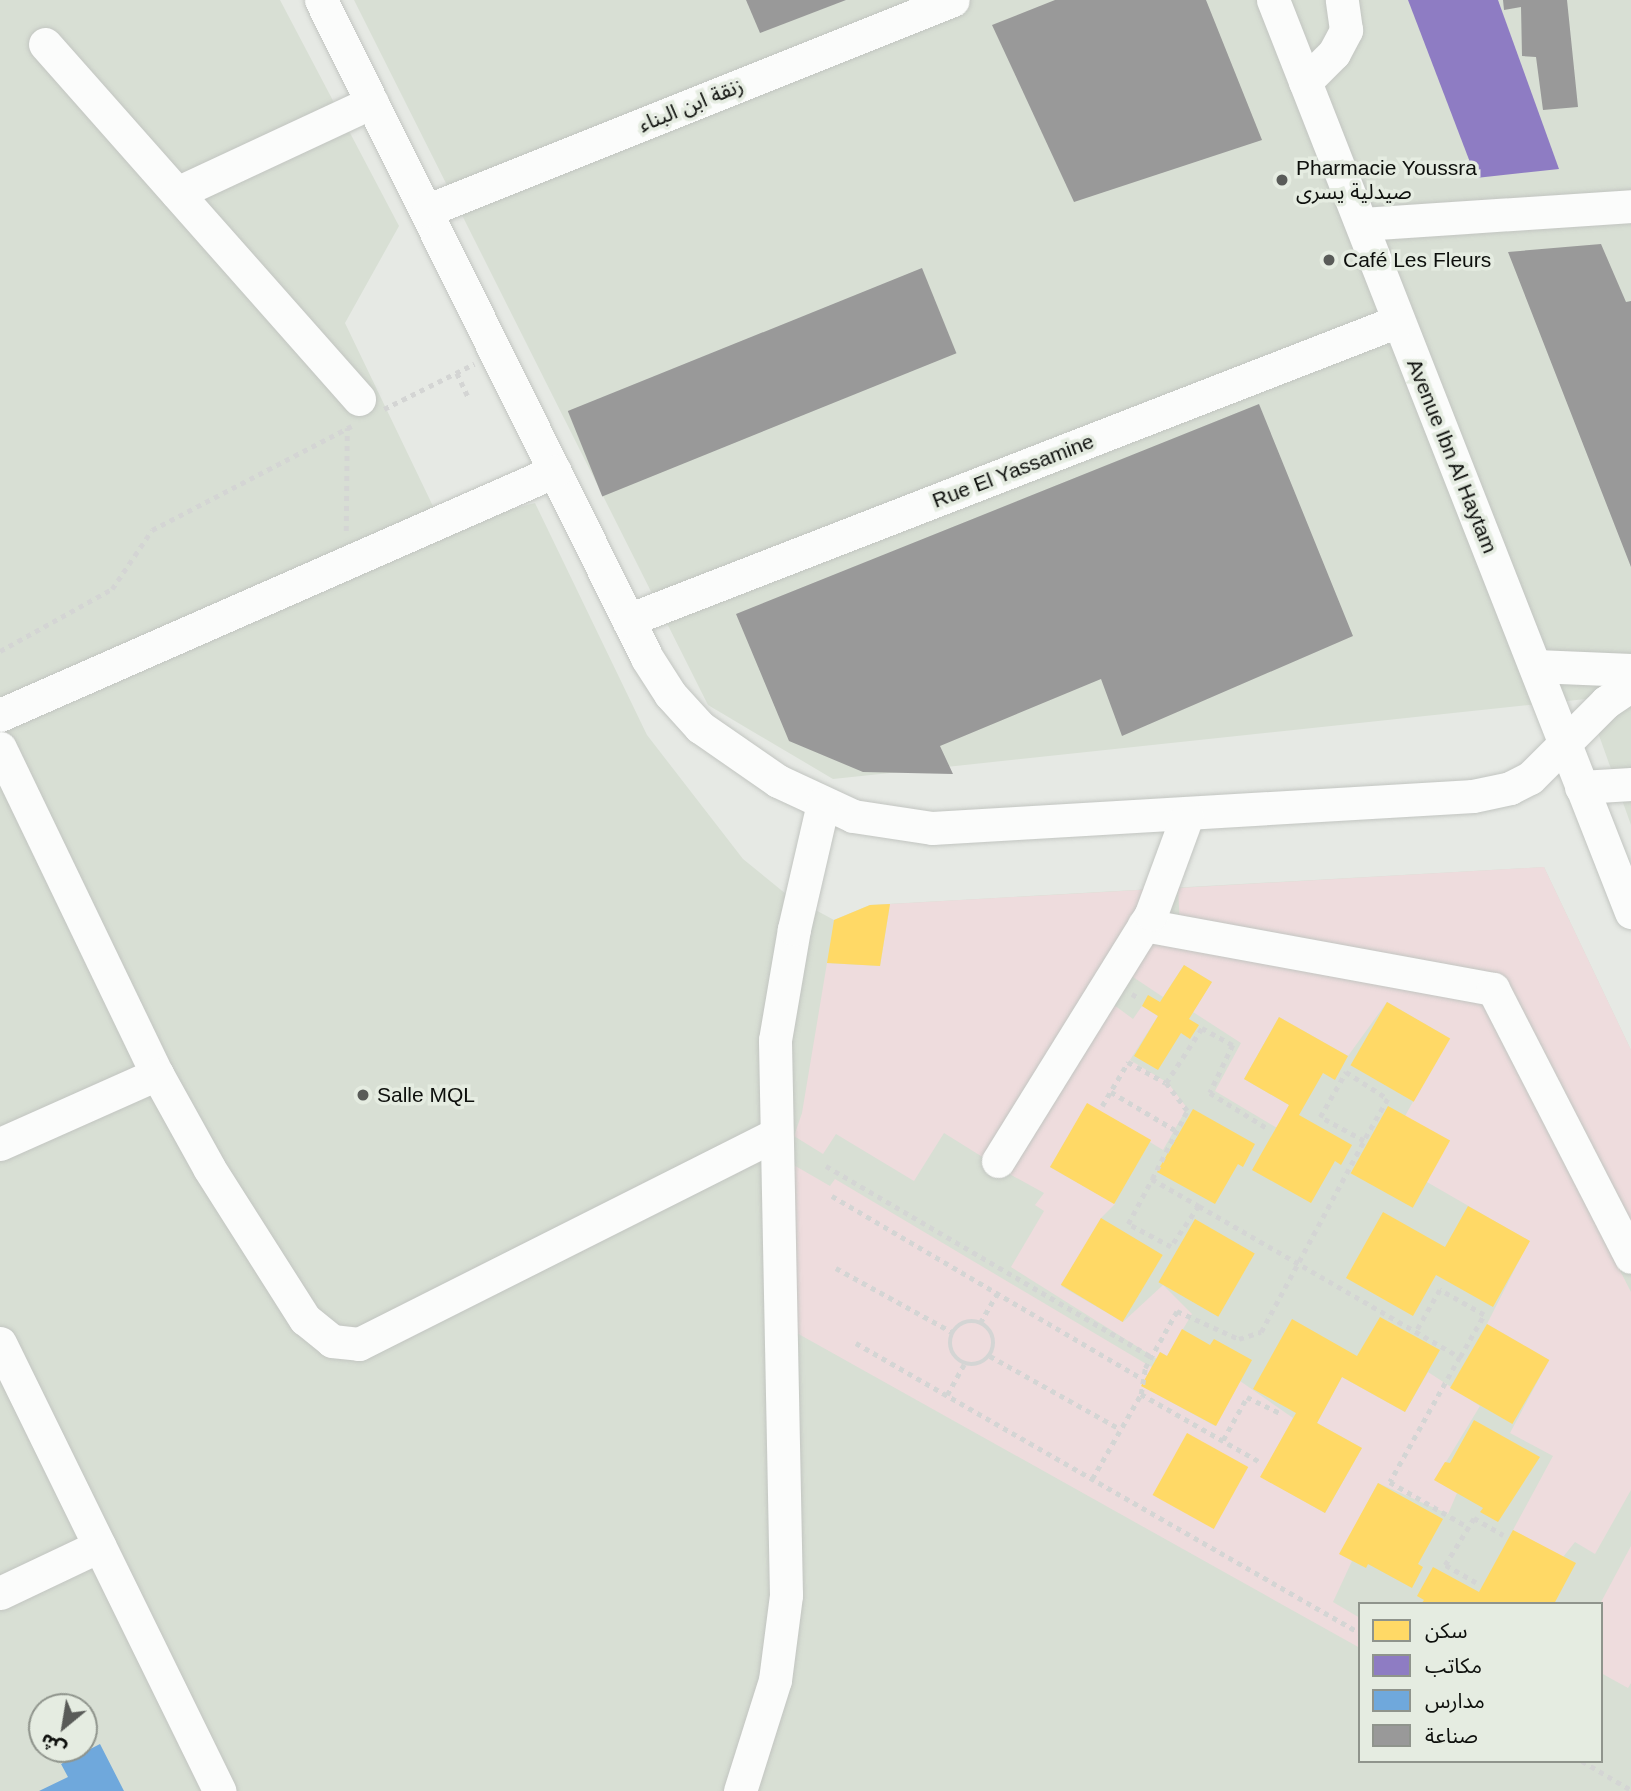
<!DOCTYPE html>
<meta charset="utf-8">
<style>
body{margin:0}
#map{position:relative;width:1631px;height:1791px;overflow:hidden;background:#e6e9e4;font-family:Arial,"Noto Sans Arabic",sans-serif}
div>[style]{position:absolute}
.built>*{inset:0;background:#d8dfd4}
.green>*{inset:0;background:#eedcdd}
.homes>*{inset:0;background:#ffd966;transform-origin:0 0}
.offices>*{inset:0;background:#8e7cc3}
.schools>*{inset:0;background:#6fa8dc}
.industry>*{inset:0;background:#999;transform-origin:0 0}
.path>*{height:4.5px;margin-top:-2.25px;transform-origin:0;background:repeating-linear-gradient(90deg,#d4d5d4 0 5px,transparent 0 10px)}
.path>.ring{margin:-2.25px;padding:0;box-sizing:content-box;background:none;border:4.5px solid #d4d5d4;border-radius:50%}
.roads{filter:drop-shadow(0 0 2px #c2c5c1) drop-shadow(0 0 2px #c2c5c1)}
.minor>*{height:33px;margin:-16.5px;padding:0 16.5px;transform-origin:16.5px;border-radius:16.5px;background:#fbfcfb}
.dots>*{width:19px;height:19px;translate:-50% -50%;box-sizing:border-box;border:4px solid #e5ece1;border-radius:50%}
span{translate:-50% -50%;white-space:nowrap;text-align:center;line-height:1.15;-webkit-text-stroke:7px #e5ece1;paint-order:stroke}
.street-label{font-size:21px;color:#0d0f0c}
.poi-label{font-size:21px;color:#0d0f0c}
.left{translate:0 -50%;text-align:left}
.legend{position:absolute;left:1358px;top:1602px;width:245px;height:161px;box-sizing:border-box;background:#e5ece1;border:2px solid #8f948c;margin:0;padding:9px 12px;list-style:none;font-size:21px;color:#0d0f0c}
.legend li{display:flex;align-items:center;gap:14px;height:35px}
.legend b{width:35px;border:2px solid #8f948c}
.north{position:absolute;left:28px;top:1693px;width:70px;height:70px;box-sizing:border-box;background:#e5ece1;border:2px solid #8f948c;border-radius:50%;rotate:210deg;font-size:19px;font-weight:700;line-height:28px;text-align:center;color:#0d0f0c}
.north::after{content:'';display:block;margin:auto;width:24px;height:32px;background:#595b58;clip-path:polygon(50% 0,100% 100%,50% 72%,0 100%)}
</style>
<div id="map">
<div class="built">
<i style="clip-path:polygon(evenodd,0 0,280px 0,399px 226px,345px 323px,443px 527px,535px 503px,647px 735px,743px 859px,786px 894px,834px 920px,870px 905px,1544px 867px,1631px 1050px,1631px 1791px,0 1791px,0 0,1360px 1604px,1601px 1604px,1601px 1761px,1360px 1761px,1360px 1604px,0 0,42px 1707px,84px 1707px,84px 1749px,42px 1749px,42px 1707px)"></i>
<i style="clip-path:polygon(354px 0,1631px 0,1631px 825px,1586px 699px,833px 779px,708px 705px)"></i>
</div>
<div class="green">
<i style="clip-path:polygon(1544px 867px,1631px 1050px,1631px 1239px,1500px 986px,1180px 926px,1178px 888px)"></i>
<i style="clip-path:polygon(1156px 889px,989px 1161px,944px 1133px,914px 1181px,836px 1134px,823px 1154px,794px 1136px,802px 1113px,827px 963px,880px 966px,890px 904px)"></i>
<i style="clip-path:polygon(1148px 936px,1482px 1003px,1631px 1292px,1631px 1490px,1595px 1554px,1575px 1542px,1563px 1557px,1513px 1530px,1553px 1456px,1510px 1433px,1549px 1360px,1487px 1324px,1529px 1241px,1427px 1182px,1405px 1116px,1449px 1038px,1387px 1002px,1348px 1056px,1279px 1017px,1244px 1079px,1289px 1105px,1277px 1128px,1215px 1091px,1241px 1043px,1193px 1012px,1212px 982px,1184px 965px,1163px 997px,1130px 975px)"></i>
<i style="clip-path:polygon(1110px 1002px,1133px 1019px,1142px 1006px,1158px 1016px,1130px 1060px,1168px 1083px,1187px 1108px,1163px 1150px,1087px 1104px,1050px 1167px,1115px 1204px,1101px 1218px,1061px 1286px,1123px 1322px,1163px 1285px,1192px 1314px,1167px 1356px,1160px 1352px,1157px 1359px,1011px 1267px,1044px 1211px,1035px 1205px,1044px 1193px,1004px 1171px)"></i>
<i style="clip-path:polygon(785px 1160px,830px 1186px,835px 1179px,1148px 1365px,1152px 1367px,1142px 1386px,1215px 1426px,1240px 1381px,1293px 1418px,1261px 1477px,1325px 1513px,1362px 1448px,1317px 1423px,1342px 1377px,1405px 1412px,1428px 1372px,1480px 1406px,1435px 1480px,1457px 1493px,1448px 1514px,1378px 1483px,1340px 1554px,1352px 1561px,1333px 1602px,1360px 1618px,1360px 1648px,795px 1332px)"></i>
<i style="clip-path:polygon(1631px 1546px,1631px 1683px,1628px 1688px,1601px 1673px,1600px 1604px)"></i>
</div>
<div class="homes">
<i style="clip-path:polygon(890px 904px,880px 966px,827px 963px,834px 920px,870px 905px)"></i>
<i style="clip-path:polygon(1184px 965px,1212px 982px,1189px 1019px,1199px 1025px,1190px 1039px,1181px 1033px,1158px 1070px,1134px 1056px,1158px 1016px,1142px 1006px,1148px 995px,1160px 1002px)"></i>
<i style="left:1387px;top:1002px;width:73px;height:73px;rotate:30deg"></i>
<i style="clip-path:polygon(1279px 1017px,1348px 1056px,1335px 1080px,1323px 1073px,1299px 1115px,1352px 1145px,1341px 1165px,1335px 1161px,1311px 1203px,1252px 1170px,1289px 1105px,1244px 1079px)"></i>
<i style="left:1087px;top:1103px;width:74px;height:74px;rotate:30deg"></i>
<i style="left:1388px;top:1106px;width:71px;height:77px;rotate:29deg"></i>
<i style="clip-path:polygon(1193px 1109px,1255px 1144px,1243px 1167px,1238px 1164px,1215px 1204px,1157px 1172px)"></i>
<i style="clip-path:polygon(1468px 1206px,1530px 1241px,1493px 1307px,1436px 1275px,1413px 1316px,1346px 1278px,1383px 1212px,1445px 1247px)"></i>
<i style="left:1101px;top:1218px;width:72px;height:78px;rotate:31deg"></i>
<i style="left:1195px;top:1219px;width:69px;height:73px;rotate:30deg"></i>
<i style="clip-path:polygon(1380px 1317px,1440px 1350px,1405px 1412px,1342px 1377px,1317px 1423px,1362px 1448px,1325px 1513px,1260px 1477px,1296px 1413px,1253px 1389px,1292px 1319px,1357px 1356px)"></i>
<i style="left:1487px;top:1324px;width:72px;height:74px;rotate:30deg"></i>
<i style="clip-path:polygon(1182px 1329px,1210px 1345px,1214px 1339px,1252px 1360px,1216px 1426px,1141px 1386px,1160px 1352px,1167px 1356px)"></i>
<i style="clip-path:polygon(1474px 1420px,1540px 1457px,1498px 1522px,1480px 1512px,1483px 1508px,1434px 1480px,1445px 1462px,1450px 1463px)"></i>
<i style="left:1187px;top:1433px;width:70px;height:71px;rotate:29deg"></i>
<i style="clip-path:polygon(1378px 1483px,1443px 1519px,1418px 1564px,1423px 1567px,1412px 1588px,1368px 1564px,1366px 1568px,1339px 1554px)"></i>
<i style="clip-path:polygon(1513px 1530px,1576px 1563px,1554px 1604px,1421px 1604px,1424px 1600px,1417px 1596px,1433px 1567px,1479px 1592px)"></i>
</div>
<div class="offices">
<i style="clip-path:polygon(1408px 0,1498px 0,1559px 169px,1476px 178px)"></i>
</div>
<div class="schools">
<i style="clip-path:polygon(100px 1744px,124px 1791px,39px 1791px,68px 1777px,61px 1764px)"></i>
</div>
<div class="industry">
<i style="clip-path:polygon(746px 0,846px 0,760px 33px)"></i>
<i style="clip-path:polygon(1055px 0,1206px 0,1262px 140px,1074px 202px,992px 25px)"></i>
<i style="clip-path:polygon(1503px 0,1567px 0,1578px 107px,1543px 110px,1536px 57px,1522px 56px,1521px 7px,1504px 10px)"></i>
<i style="clip-path:polygon(1601px 244px,1626px 302px,1631px 301px,1631px 567px,1508px 252px)"></i>
<i style="left:922px;top:268px;width:92px;height:382px;rotate:68deg"></i>
<i style="clip-path:polygon(1259px 404px,1353px 636px,1122px 736px,1101px 679px,940px 746px,953px 774px,863px 772px,789px 741px,736px 614px)"></i>
</div>
<div class="path">
<i style="left:457px;top:373px;width:26px;rotate:65deg"></i>
<i style="left:384px;top:409px;width:101px;rotate:-26.6deg"></i>
<i style="left:346px;top:531px;width:103px;rotate:-89.4deg"></i>
<i style="left:0;top:651px;width:128px;rotate:-29deg"></i>
<i style="left:112px;top:589px;width:71px;rotate:-55.9deg"></i>
<i style="left:152px;top:530px;width:225px;rotate:-27.5deg"></i>
<i style="left:1132px;top:994px;width:9px;rotate:32deg"></i>
<i style="left:1346px;top:1072px;width:50px;rotate:32.7deg"></i>
<i style="left:1388px;top:1099px;width:48px;rotate:119.7deg"></i>
<i style="left:1364px;top:1141px;width:50px;rotate:-151.4deg"></i>
<i style="left:1320px;top:1117px;width:52px;rotate:-60deg"></i>
<i style="left:1111px;top:1092px;width:74px;rotate:30.7deg"></i>
<i style="left:1102px;top:1106px;width:51px;rotate:-59.4deg"></i>
<i style="left:1128px;top:1062px;width:43px;rotate:28.9deg"></i>
<i style="left:826px;top:1166px;width:377px;rotate:30.4deg"></i>
<i style="left:1152px;top:1179px;width:76px;rotate:-62.8deg"></i>
<i style="left:1187px;top:1111px;width:35px;rotate:-127deg"></i>
<i style="left:1166px;top:1083px;width:66px;rotate:-56.8deg"></i>
<i style="left:1202px;top:1028px;width:35px;rotate:29deg"></i>
<i style="left:1233px;top:1045px;width:53px;rotate:115.6deg"></i>
<i style="left:1210px;top:1093px;width:67px;rotate:31.6deg"></i>
<i style="left:1152px;top:1179px;width:54px;rotate:29.9deg"></i>
<i style="left:1199px;top:1206px;width:50px;rotate:124.3deg"></i>
<i style="left:1171px;top:1247px;width:49px;rotate:-151.9deg"></i>
<i style="left:1128px;top:1224px;width:51px;rotate:-61.9deg"></i>
<i style="left:832px;top:1196px;width:359px;rotate:30.5deg"></i>
<i style="left:1199px;top:1206px;width:302px;rotate:30.1deg"></i>
<i style="left:1460px;top:1357px;width:48px;rotate:-60.3deg"></i>
<i style="left:1484px;top:1315px;width:51px;rotate:-150.4deg"></i>
<i style="left:1440px;top:1290px;width:48px;rotate:119.7deg"></i>
<i style="left:836px;top:1268px;width:132px;rotate:28.9deg"></i>
<i class="ring" style="left:950px;top:1321px;width:39.5px;height:39.5px"></i>
<i style="left:980px;top:1323px;width:34px;rotate:-60deg"></i>
<i style="left:856px;top:1343px;width:581px;rotate:29.92deg"></i>
<i style="left:990px;top:1356px;width:149px;rotate:29.3deg"></i>
<i style="left:1460px;top:1357px;width:143px;rotate:119.2deg"></i>
<i style="left:1390px;top:1482px;width:90px;rotate:30deg"></i>
<i style="left:1141px;top:1394px;width:137px;rotate:29.7deg"></i>
<i style="left:947px;top:1395px;width:35px;rotate:-61deg"></i>
<i style="left:1223px;top:1440px;width:49px;rotate:-60.8deg"></i>
<i style="left:1247px;top:1397px;width:39px;rotate:26deg"></i>
<i style="left:1092px;top:1479px;width:98px;rotate:-60deg"></i>
<i style="left:1141px;top:1394px;width:26px;rotate:-81deg"></i>
<i style="left:1145px;top:1368px;width:65px;rotate:-60.7deg"></i>
<i style="left:1177px;top:1311px;width:68px;rotate:24.3deg"></i>
<i style="left:1239px;top:1339px;width:23px;rotate:-18deg"></i>
<i style="left:1261px;top:1332px;width:217px;rotate:-61.7deg"></i>
<i style="left:1476px;top:1583px;width:36px;rotate:-150deg"></i>
<i style="left:1445px;top:1565px;width:55px;rotate:-58.3deg"></i>
<i style="left:1474px;top:1518px;width:34px;rotate:30deg"></i>
<i style="left:1582px;top:1761px;width:57px;rotate:30.6deg"></i>
</div>
<div class="roads">
<div class="minor">
<i style="left:321px;top:0;width:734px;rotate:63.64deg"></i>
<i style="left:647px;top:658px;width:43px;rotate:57.4deg"></i>
<i style="left:670px;top:694px;width:45px;rotate:47.7deg"></i>
<i style="left:700px;top:727px;width:95px;rotate:34.7deg"></i>
<i style="left:778px;top:781px;width:83px;rotate:25deg"></i>
<i style="left:853px;top:816px;width:80px;rotate:8.6deg"></i>
<i style="left:932px;top:828px;width:542px;rotate:-3.39deg"></i>
<i style="left:1473px;top:796px;width:38px;rotate:-12deg"></i>
<i style="left:1510px;top:788px;width:22px;rotate:-27deg"></i>
<i style="left:1530px;top:778px;width:107px;rotate:-45deg"></i>
<i style="left:1606px;top:702px;width:30px;rotate:-34deg"></i>
<i style="left:1273px;top:0;width:980px;rotate:68.57deg"></i>
<i style="left:45px;top:44px;width:474px;rotate:48.5deg"></i>
<i style="left:1305px;top:82px;width:41px;rotate:-45deg"></i>
<i style="left:1334px;top:53px;width:26px;rotate:-62deg"></i>
<i style="left:1346px;top:30px;width:30px;rotate:-98deg"></i>
<i style="left:177px;top:193px;width:215px;rotate:-25deg"></i>
<i style="left:428px;top:210px;width:565px;rotate:-21.8deg"></i>
<i style="left:1362px;top:224px;width:270px;rotate:-3.8deg"></i>
<i style="left:628px;top:620px;width:826px;rotate:-21.22deg"></i>
<i style="left:1536px;top:666px;width:95px;rotate:2.4deg"></i>
<i style="left:0;top:715px;width:606px;rotate:-23.73deg"></i>
<i style="left:0;top:748px;width:362px;rotate:64.3deg"></i>
<i style="left:157px;top:1074px;width:107px;rotate:61deg"></i>
<i style="left:209px;top:1168px;width:179px;rotate:57.6deg"></i>
<i style="left:305px;top:1319px;width:35px;rotate:39deg"></i>
<i style="left:332px;top:1341px;width:27px;rotate:6deg"></i>
<i style="left:359px;top:1344px;width:465px;rotate:-26.7deg"></i>
<i style="left:1581px;top:787px;width:50px;rotate:-3.4deg"></i>
<i style="left:1144px;top:925px;width:355px;rotate:10.4deg"></i>
<i style="left:1493px;top:989px;width:301px;rotate:62.8deg"></i>
<i style="left:0;top:1144px;width:172px;rotate:-24deg"></i>
<i style="left:998px;top:1161px;width:291px;rotate:-58.2deg"></i>
<i style="left:1151px;top:914px;width:104px;rotate:-69.8deg"></i>
<i style="left:0;top:1343px;width:499px;rotate:63.9deg"></i>
<i style="left:0;top:1593px;width:110px;rotate:-25.4deg"></i>
<i style="left:740px;top:1791px;width:116px;rotate:-72.5deg"></i>
<i style="left:775px;top:1680px;width:86px;rotate:-82.6deg"></i>
<i style="left:786px;top:1595px;width:555px;rotate:-91.14deg"></i>
<i style="left:775px;top:1040px;width:113px;rotate:-80.3deg"></i>
<i style="left:794px;top:929px;width:129px;rotate:-77deg"></i>
</div>
</div>
<div class="dots">
<i style="left:1282px;top:180px;background:#595b58"></i>
<i style="left:1329px;top:260px;background:#595b58"></i>
<i style="left:363px;top:1095px;background:#595b58"></i>
</div>
<div class="street-label">
<span style="left:691px;top:105px;rotate:-22deg">زنقة ابن البناء</span>
<span style="left:1452px;top:456px;rotate:68deg">Avenue Ibn Al Haytam</span>
<span style="left:1013px;top:471px;rotate:-21deg">Rue El Yassamine</span>
</div>
<div class="poi-label">
<span class="left" style="left:1296px;top:180px">Pharmacie Youssra<br>صيدلية يسرى</span>
<span class="left" style="left:1343px;top:260px">Café Les Fleurs</span>
<span class="left" style="left:377px;top:1095px">Salle MQL</span>
</div>
<ul class="legend">
<li><b style="height:19px;background:#ffd966"></b>سكن</li>
<li><b style="height:19px;background:#8e7cc3"></b>مكاتب</li>
<li><b style="height:19px;background:#6fa8dc"></b>مدارس</li>
<li><b style="height:19px;background:#999"></b>صناعة</li>
</ul>
<div class="north">ش</div>
</div>
